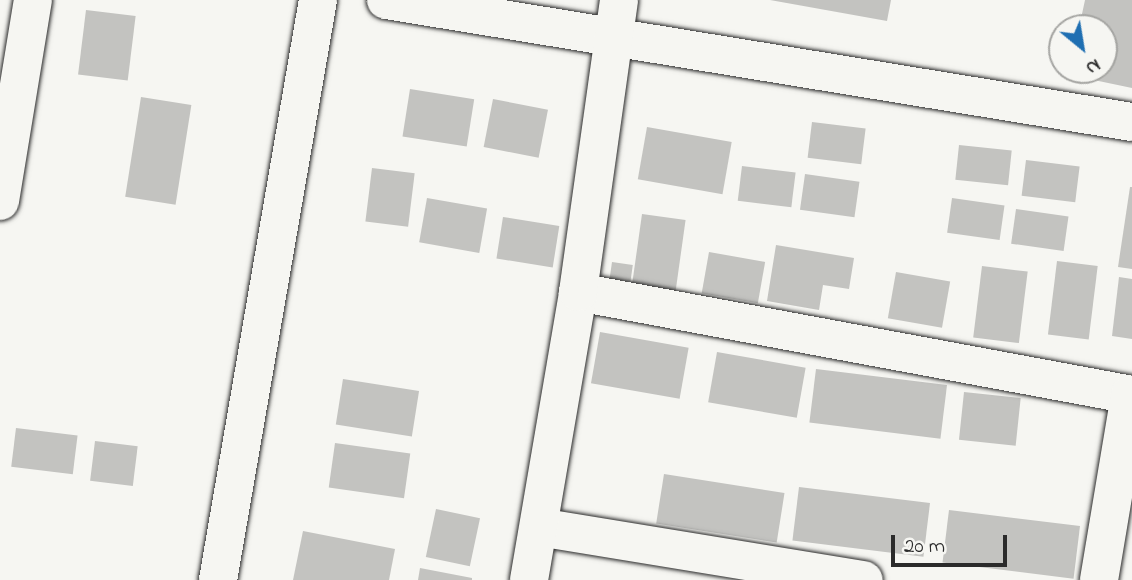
<!DOCTYPE html>
<style>
body{margin:0}
#map{position:relative;width:1132px;height:580px;overflow:hidden;background:#f6f6f2;font-family:"Indie Flower",sans-serif}
div>[style]{position:absolute}
.building>*{inset:0;background:#c3c3c0;transform-origin:0 0}
.roads{filter:drop-shadow(0 0 2px #2b2b2b) drop-shadow(0 0 2px #2b2b2b)}
.minor>*{height:38px;margin:-19px;padding:0 19px;transform-origin:19px;border-radius:19px;background:#f6f6f2}
span{translate:-50% -50%;white-space:nowrap;text-align:center;line-height:1.15;-webkit-text-stroke:6px #f6f6f2;paint-order:stroke}
.north{position:absolute;left:1048px;top:14px;width:70px;height:70px;box-sizing:border-box;background:#f6f6f2;border:2px solid #a5a5a2;border-radius:50%;rotate:150deg;font-size:19px;font-weight:700;line-height:28px;text-align:center;color:#2b2b2b}
.north::after{content:'';display:block;margin:auto;width:24px;height:32px;background:#1f6fb2;clip-path:polygon(50% 0,100% 100%,50% 72%,0 100%)}
.scale{position:absolute;left:891px;top:535px;width:116px;height:32px;box-sizing:border-box;border:4px solid #2b2b2b;border-top:0;padding-left:9px;font-size:21px;line-height:24px;white-space:nowrap;color:#2b2b2b;-webkit-text-stroke:5px #f6f6f2;paint-order:stroke}
</style>
<div id="map">
<div class="building">
<i style="clip-path:polygon(770px 0,891px 0,887px 21px)"></i>
<i style="clip-path:polygon(1085px 0,1132px 0,1132px 88px,1070px 75px,1071px 70px,1104px 70px,1104px 28px,1079px 28px)"></i>
<i style="left:86px;top:10px;width:50px;height:65px;rotate:7deg"></i>
<i style="left:410px;top:89px;width:65px;height:48px;rotate:9deg"></i>
<i style="left:141px;top:97px;width:51px;height:101px;rotate:9deg"></i>
<i style="left:493px;top:99px;width:56px;height:49px;rotate:11deg"></i>
<i style="left:812px;top:122px;width:54px;height:36px;rotate:7deg"></i>
<i style="left:647px;top:127px;width:86px;height:53px;rotate:10deg"></i>
<i style="left:959px;top:145px;width:53px;height:35px;rotate:6deg"></i>
<i style="left:1026px;top:160px;width:54px;height:36px;rotate:7deg"></i>
<i style="left:742px;top:166px;width:54px;height:35px;rotate:7deg"></i>
<i style="left:372px;top:168px;width:43px;height:54px;rotate:7deg"></i>
<i style="left:805px;top:174px;width:55px;height:36px;rotate:8deg"></i>
<i style="clip-path:polygon(1130px 187px,1132px 187px,1132px 269px,1118px 267px)"></i>
<i style="left:427px;top:198px;width:61px;height:45px;rotate:10deg"></i>
<i style="left:952px;top:198px;width:53px;height:35px;rotate:8deg"></i>
<i style="left:1016px;top:209px;width:53px;height:35px;rotate:8deg"></i>
<i style="left:642px;top:214px;width:44px;height:74px;rotate:8deg"></i>
<i style="left:503px;top:217px;width:57px;height:42px;rotate:9deg"></i>
<i style="clip-path:polygon(776px 245px,854px 258px,849px 289px,823px 285px,819px 310px,767px 301px)"></i>
<i style="left:709px;top:252px;width:57px;height:42px;rotate:10deg"></i>
<i style="left:1057px;top:261px;width:41px;height:74px;rotate:7deg"></i>
<i style="left:612px;top:262px;width:21px;height:17px;rotate:8deg"></i>
<i style="left:982px;top:266px;width:46px;height:72px;rotate:7deg"></i>
<i style="left:896px;top:272px;width:55px;height:47px;rotate:10deg"></i>
<i style="clip-path:polygon(1119px 277px,1132px 279px,1132px 339px,1112px 336px)"></i>
<i style="left:600px;top:332px;width:90px;height:52px;rotate:10deg"></i>
<i style="left:717px;top:352px;width:90px;height:51px;rotate:10deg"></i>
<i style="left:816px;top:369px;width:132px;height:54px;rotate:7deg"></i>
<i style="left:343px;top:379px;width:77px;height:46px;rotate:9deg"></i>
<i style="left:964px;top:392px;width:57px;height:48px;rotate:6deg"></i>
<i style="left:16px;top:428px;width:62px;height:39px;rotate:7deg"></i>
<i style="left:95px;top:441px;width:43px;height:40px;rotate:7deg"></i>
<i style="left:335px;top:443px;width:76px;height:45px;rotate:8deg"></i>
<i style="left:664px;top:474px;width:122px;height:50px;rotate:9deg"></i>
<i style="left:799px;top:487px;width:132px;height:54px;rotate:7deg"></i>
<i style="left:436px;top:509px;width:45px;height:49px;rotate:12deg"></i>
<i style="left:949px;top:510px;width:132px;height:53px;rotate:7deg"></i>
<i style="clip-path:polygon(303px 531px,395px 549px,389px 580px,293px 580px)"></i>
<i style="clip-path:polygon(420px 568px,472px 578px,472px 580px,418px 580px)"></i>
</div>
<div class="roads">
<div class="minor">
<i style="left:386px;top:0;width:756px;rotate:9.29deg"></i>
<i style="left:0;top:201px;width:204px;rotate:-80.7deg"></i>
<i style="left:578px;top:292px;width:563px;rotate:10.53deg"></i>
<i style="left:539px;top:527px;width:329px;rotate:9.3deg"></i>
<i style="left:218px;top:580px;width:589px;rotate:-80.22deg"></i>
<i style="left:529px;top:580px;width:292px;rotate:-80.3deg"></i>
<i style="left:578px;top:292px;width:295px;rotate:-82deg"></i>
<i style="left:1099px;top:580px;width:188px;rotate:-80.5deg"></i>
</div>
</div>
<div class="north">N</div>
<div class="scale">20 m</div>
</div>
